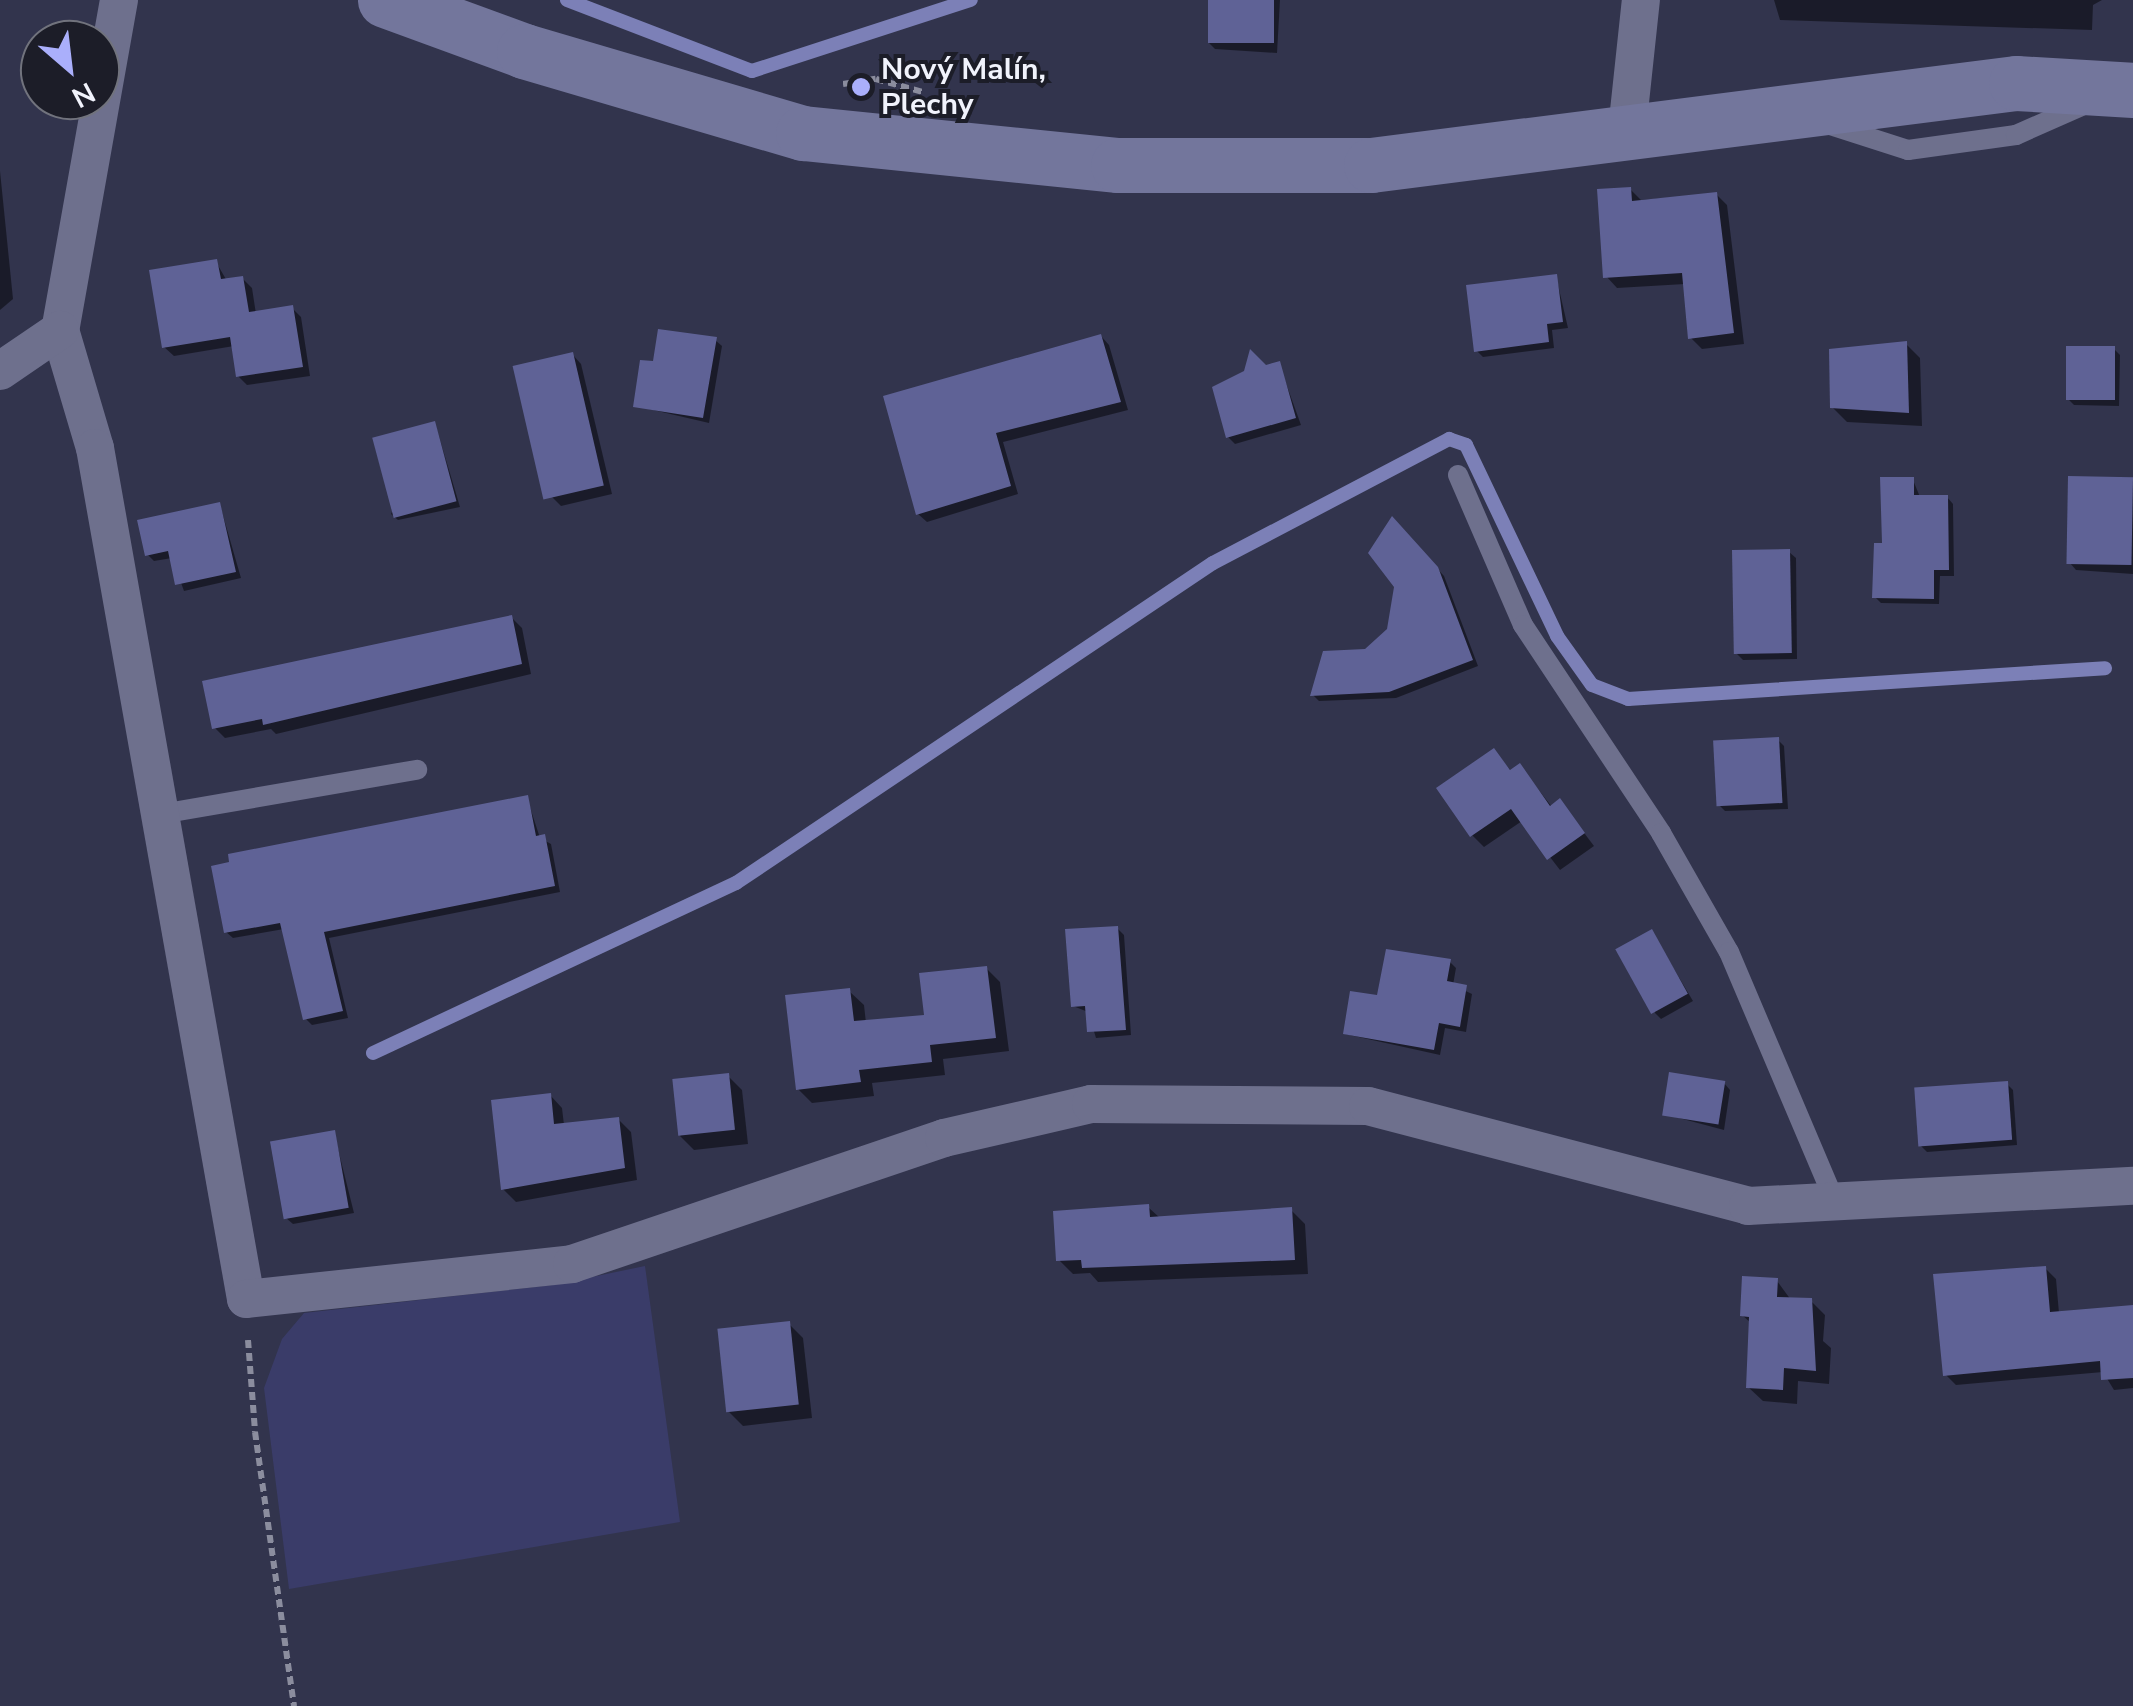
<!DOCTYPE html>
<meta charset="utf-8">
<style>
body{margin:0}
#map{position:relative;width:2133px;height:1706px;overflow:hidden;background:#32344d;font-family:"Nunito Sans",sans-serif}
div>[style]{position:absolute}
.green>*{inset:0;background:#3a3c69}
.shadow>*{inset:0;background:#0007}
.stream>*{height:14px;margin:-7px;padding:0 7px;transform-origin:7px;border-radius:7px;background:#7c80b7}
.building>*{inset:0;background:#5f6296;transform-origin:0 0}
.path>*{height:6px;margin-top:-3px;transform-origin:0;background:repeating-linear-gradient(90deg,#8b8d9e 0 8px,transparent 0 13px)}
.lane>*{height:20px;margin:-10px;padding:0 10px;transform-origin:10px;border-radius:10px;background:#6e708d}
.street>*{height:38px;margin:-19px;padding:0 19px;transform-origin:19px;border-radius:19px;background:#6e708d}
.secondary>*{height:55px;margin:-27.5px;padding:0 27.5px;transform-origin:27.5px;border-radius:27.5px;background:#73769c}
.dots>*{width:28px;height:28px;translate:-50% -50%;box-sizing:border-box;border:5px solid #1c1d28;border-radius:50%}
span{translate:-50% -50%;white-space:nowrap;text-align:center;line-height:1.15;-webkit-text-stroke:8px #1c1d28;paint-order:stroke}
.poi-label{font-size:30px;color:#f1f3fc;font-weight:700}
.left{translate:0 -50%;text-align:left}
.north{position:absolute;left:20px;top:20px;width:100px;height:100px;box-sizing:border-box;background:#1c1d28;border:2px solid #71737d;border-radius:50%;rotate:152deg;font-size:28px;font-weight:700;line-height:40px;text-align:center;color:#f1f3fc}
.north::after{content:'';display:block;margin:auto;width:35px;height:45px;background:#aaaffb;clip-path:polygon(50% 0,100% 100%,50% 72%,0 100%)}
</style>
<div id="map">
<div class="green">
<i style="clip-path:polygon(645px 1266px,680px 1522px,289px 1589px,264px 1388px,282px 1339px,304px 1313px,553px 1285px)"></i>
</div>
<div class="shadow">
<i style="clip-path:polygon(1211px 0,1280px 0,1277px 53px,1215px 49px,1208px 42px)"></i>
<i style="clip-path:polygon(1774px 0,2102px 0,2093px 5px,2092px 30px,1780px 20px)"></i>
<i style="clip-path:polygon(0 171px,13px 299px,0 310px)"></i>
<i style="clip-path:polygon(1630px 189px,1641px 200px,1716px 194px,1727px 205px,1744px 344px,1702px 349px,1691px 338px,1685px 284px,1617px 288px,1606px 276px)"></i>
<i style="clip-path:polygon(216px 262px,227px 281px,242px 278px,252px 288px,256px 314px,292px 308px,301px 317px,310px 376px,247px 385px,238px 376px,234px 346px,174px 356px,164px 347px)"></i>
<i style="clip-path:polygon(1556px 276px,1568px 328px,1552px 330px,1554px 348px,1483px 357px,1477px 351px)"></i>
<i style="clip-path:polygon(1101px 336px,1109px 345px,1128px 410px,1003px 442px,1018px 494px,927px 522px,918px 514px,886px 398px)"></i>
<i style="clip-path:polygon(715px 340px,722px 346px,709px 423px,636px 406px,655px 364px)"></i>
<i style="clip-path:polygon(1906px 344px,1920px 358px,1922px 426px,1847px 422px,1832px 407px)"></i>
<i style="clip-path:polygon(2114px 349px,2120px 355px,2119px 406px,2074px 405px,2068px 399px)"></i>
<i style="clip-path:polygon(572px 354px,581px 364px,612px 494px,561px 506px,552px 497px)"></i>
<i style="clip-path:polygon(1279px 364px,1301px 425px,1235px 444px,1228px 437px,1265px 368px)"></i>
<i style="clip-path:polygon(435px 423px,460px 507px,398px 520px,391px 514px)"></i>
<i style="clip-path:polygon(1913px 480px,1920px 497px,1947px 497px,1953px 504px,1954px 576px,1940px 576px,1939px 604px,1881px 603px,1875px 597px,1884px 546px)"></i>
<i style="clip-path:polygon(2133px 480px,2133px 574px,2076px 570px,2070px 563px)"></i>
<i style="clip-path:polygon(220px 505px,241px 578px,184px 591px,172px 558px,154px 561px,148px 555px)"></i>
<i style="clip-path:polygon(1393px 520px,1444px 576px,1478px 666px,1396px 698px,1319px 701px,1313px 695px,1390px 630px,1396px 587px)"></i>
<i style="clip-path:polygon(1789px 552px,1796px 558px,1797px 659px,1743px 660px,1736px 653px)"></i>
<i style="clip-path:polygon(512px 618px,522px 628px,531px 674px,276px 734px,271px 729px,225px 738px,215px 728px)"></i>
<i style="clip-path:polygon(1778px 740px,1784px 746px,1788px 809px,1725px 811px,1719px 805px)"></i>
<i style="clip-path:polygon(1494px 751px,1512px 772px,1520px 766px,1552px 807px,1560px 801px,1594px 846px,1560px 870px,1522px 821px,1484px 847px,1472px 835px)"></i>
<i style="clip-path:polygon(527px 798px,540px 838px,551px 844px,560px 892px,329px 938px,348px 1018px,312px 1025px,306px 1019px,284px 929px,233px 938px,226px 932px)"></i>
<i style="clip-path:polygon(1117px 928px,1124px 935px,1131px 1035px,1096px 1038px,1088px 1012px,1073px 1006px)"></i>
<i style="clip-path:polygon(1652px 932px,1693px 1001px,1661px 1019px,1655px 1013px)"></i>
<i style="clip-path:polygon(1450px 962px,1456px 968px,1453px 985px,1472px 994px,1466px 1032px,1445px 1028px,1440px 1055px,1345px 1034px,1379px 998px)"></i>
<i style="clip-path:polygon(986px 968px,1000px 982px,1009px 1051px,943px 1059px,945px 1075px,872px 1083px,874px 1096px,812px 1103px,798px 1089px,849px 991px,864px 1005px,866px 1023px,927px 1017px)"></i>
<i style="clip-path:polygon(728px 1076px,742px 1090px,748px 1144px,694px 1150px,680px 1136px)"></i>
<i style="clip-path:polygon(1724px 1083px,1730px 1090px,1724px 1130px,1664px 1114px)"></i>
<i style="clip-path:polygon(2007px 1084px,2013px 1090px,2017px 1145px,1927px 1152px,1920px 1145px)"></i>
<i style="clip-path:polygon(550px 1095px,562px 1108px,564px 1125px,618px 1119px,631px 1132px,637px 1180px,516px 1202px,503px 1189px)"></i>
<i style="clip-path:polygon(334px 1133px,354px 1213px,293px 1224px,286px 1218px)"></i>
<i style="clip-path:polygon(1148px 1207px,1160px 1218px,1291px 1210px,1305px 1224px,1308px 1274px,1098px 1282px,1090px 1273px,1073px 1274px,1059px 1260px)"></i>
<i style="clip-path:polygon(2045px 1268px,2056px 1279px,2059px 1313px,2133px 1308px,2133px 1388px,2114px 1390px,2103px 1372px,1956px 1385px,1945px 1374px)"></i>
<i style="clip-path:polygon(1777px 1281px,1791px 1300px,1811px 1301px,1825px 1315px,1823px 1341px,1831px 1348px,1829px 1384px,1798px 1381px,1797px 1404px,1763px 1401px,1748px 1387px,1752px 1324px,1742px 1315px)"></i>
<i style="clip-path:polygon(789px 1324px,803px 1338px,812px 1418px,743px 1426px,729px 1412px)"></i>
</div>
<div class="stream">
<i style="left:567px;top:0;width:198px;rotate:21deg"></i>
<i style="left:752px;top:71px;width:230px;rotate:-18deg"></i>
<i style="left:373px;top:1053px;width:401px;rotate:-25.1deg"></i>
<i style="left:736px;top:883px;width:574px;rotate:-33.86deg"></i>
<i style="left:1213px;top:563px;width:267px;rotate:-27.7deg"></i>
<i style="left:1449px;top:439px;width:18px;rotate:19deg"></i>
<i style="left:1466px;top:445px;width:212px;rotate:64.5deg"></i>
<i style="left:1557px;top:636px;width:60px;rotate:54.5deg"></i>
<i style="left:1592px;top:685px;width:39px;rotate:21deg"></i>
<i style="left:1628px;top:699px;width:478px;rotate:-3.7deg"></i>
</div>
<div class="building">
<i style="left:1208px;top:0;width:66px;height:43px"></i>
<i style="clip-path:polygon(1631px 187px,1632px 201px,1717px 192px,1734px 333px,1688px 339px,1682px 273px,1603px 278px,1597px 189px)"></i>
<i style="clip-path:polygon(217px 259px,221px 279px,243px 276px,249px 312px,293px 305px,303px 367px,236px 377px,230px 337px,162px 348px,149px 270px)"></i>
<i style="clip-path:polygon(1557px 274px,1563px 322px,1547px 324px,1549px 342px,1474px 352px,1466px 285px)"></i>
<i style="clip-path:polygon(658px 329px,717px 337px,703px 418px,633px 407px,640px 360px,653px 361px)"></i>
<i style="clip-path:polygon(1101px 334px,1121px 402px,996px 433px,1011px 486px,916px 515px,883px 396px)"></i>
<i style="clip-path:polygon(1907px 341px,1909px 413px,1830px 408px,1829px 349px)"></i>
<i style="left:2066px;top:346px;width:49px;height:54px"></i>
<i style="clip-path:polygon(1250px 349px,1266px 365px,1280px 361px,1296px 418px,1226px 438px,1212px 387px,1244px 371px)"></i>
<i style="left:573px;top:352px;width:137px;height:62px;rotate:77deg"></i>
<i style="left:435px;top:421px;width:83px;height:65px;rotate:75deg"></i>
<i style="left:2068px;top:476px;width:65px;height:88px;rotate:1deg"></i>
<i style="clip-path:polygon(1880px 477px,1914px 477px,1914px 495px,1948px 495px,1949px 570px,1934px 570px,1934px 599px,1872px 598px,1874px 543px,1882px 543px)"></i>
<i style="clip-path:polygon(220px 502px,236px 572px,175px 585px,168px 551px,145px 556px,137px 520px)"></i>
<i style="clip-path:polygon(1392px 516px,1438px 567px,1473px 660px,1389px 692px,1310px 696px,1323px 651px,1365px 649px,1387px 629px,1394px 587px,1368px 553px)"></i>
<i style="left:1790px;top:549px;width:104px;height:58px;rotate:89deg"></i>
<i style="clip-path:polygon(512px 615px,522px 664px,263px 725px,262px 719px,212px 729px,202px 681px)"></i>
<i style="left:1779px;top:737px;width:66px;height:66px;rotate:87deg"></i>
<i style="clip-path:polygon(1494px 748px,1510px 770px,1520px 763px,1550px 806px,1560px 798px,1585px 833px,1547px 860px,1511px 809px,1470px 837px,1436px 788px)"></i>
<i style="clip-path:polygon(528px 795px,536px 836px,545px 834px,555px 886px,324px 932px,343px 1011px,303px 1020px,280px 923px,224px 933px,211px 866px,229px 862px,228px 854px)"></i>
<i style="clip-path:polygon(1118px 926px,1126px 1030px,1087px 1032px,1085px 1006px,1071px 1007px,1065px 929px)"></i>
<i style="left:1652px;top:929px;width:74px;height:42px;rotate:61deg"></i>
<i style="clip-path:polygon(1386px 949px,1451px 959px,1447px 981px,1467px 985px,1460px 1027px,1439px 1023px,1434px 1050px,1343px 1034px,1350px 991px,1377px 995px)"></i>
<i style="clip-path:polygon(987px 966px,996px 1038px,930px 1045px,932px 1062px,859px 1070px,861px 1082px,796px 1090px,785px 995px,850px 988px,854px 1021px,924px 1015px,919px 973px)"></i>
<i style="left:1669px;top:1072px;width:57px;height:44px;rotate:9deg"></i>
<i style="left:729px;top:1073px;width:57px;height:57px;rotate:84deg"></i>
<i style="left:2008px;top:1081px;width:59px;height:94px;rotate:86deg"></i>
<i style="clip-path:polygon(551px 1093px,554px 1124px,619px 1117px,625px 1168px,501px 1190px,491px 1100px)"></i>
<i style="left:335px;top:1130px;width:79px;height:66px;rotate:80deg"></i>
<i style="clip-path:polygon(1149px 1204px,1150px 1217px,1292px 1207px,1295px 1260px,1082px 1268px,1081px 1260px,1056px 1261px,1053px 1211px)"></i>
<i style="clip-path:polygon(2046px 1266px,2050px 1312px,2133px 1305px,2133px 1378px,2101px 1380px,2100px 1361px,1943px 1376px,1933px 1274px)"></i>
<i style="clip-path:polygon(1742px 1276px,1778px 1278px,1777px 1297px,1812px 1298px,1816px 1371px,1784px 1368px,1783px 1390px,1746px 1388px,1749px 1317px,1740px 1316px)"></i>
<i style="left:790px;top:1321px;width:84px;height:73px;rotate:84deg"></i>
</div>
<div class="path">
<i style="left:843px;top:84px;width:33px;rotate:-9deg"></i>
<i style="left:876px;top:79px;width:49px;rotate:15.5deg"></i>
<i style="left:248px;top:1340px;width:92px;rotate:85.6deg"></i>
<i style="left:255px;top:1432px;width:277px;rotate:81.9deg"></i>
</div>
<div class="lane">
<i style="left:1827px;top:124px;width:85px;rotate:17.8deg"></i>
<i style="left:1908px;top:150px;width:109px;rotate:-7.9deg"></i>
<i style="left:2016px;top:135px;width:77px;rotate:-23.9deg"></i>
<i style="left:1458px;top:475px;width:163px;rotate:66.6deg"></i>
<i style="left:1523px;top:625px;width:250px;rotate:56.4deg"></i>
<i style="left:1661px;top:833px;width:137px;rotate:60.3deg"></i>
<i style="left:1729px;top:952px;width:272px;rotate:67deg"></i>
<i style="left:161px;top:814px;width:260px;rotate:-9.8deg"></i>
</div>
<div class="street">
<i style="left:119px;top:0;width:335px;rotate:100.1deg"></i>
<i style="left:60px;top:330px;width:123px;rotate:73.5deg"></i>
<i style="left:95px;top:448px;width:864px;rotate:79.94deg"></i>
<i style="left:246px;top:1299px;width:328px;rotate:-6.1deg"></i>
<i style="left:572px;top:1264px;width:393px;rotate:-18.7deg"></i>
<i style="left:944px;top:1138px;width:151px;rotate:-13deg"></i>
<i style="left:1091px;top:1104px;width:277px;rotate:0.4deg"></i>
<i style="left:1368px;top:1106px;width:393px;rotate:14.7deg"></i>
<i style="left:1748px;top:1206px;width:386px;rotate:-3deg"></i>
<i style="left:1627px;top:130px;width:131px;rotate:-83.9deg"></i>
<i style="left:0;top:371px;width:73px;rotate:-34.3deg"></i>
</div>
<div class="secondary">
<i style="left:385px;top:0;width:148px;rotate:20.1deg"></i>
<i style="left:524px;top:51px;width:291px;rotate:16.4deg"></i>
<i style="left:803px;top:133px;width:317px;rotate:5.8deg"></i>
<i style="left:1118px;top:165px;width:253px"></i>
<i style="left:1371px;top:165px;width:650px;rotate:-7.25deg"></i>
<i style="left:2016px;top:83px;width:117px;rotate:3.4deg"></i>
</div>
<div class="dots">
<i style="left:861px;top:87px;background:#aaaffb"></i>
</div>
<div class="poi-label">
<span class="left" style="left:881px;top:87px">Nový Malín,<br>Plechy</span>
</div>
<div class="north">N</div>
</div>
